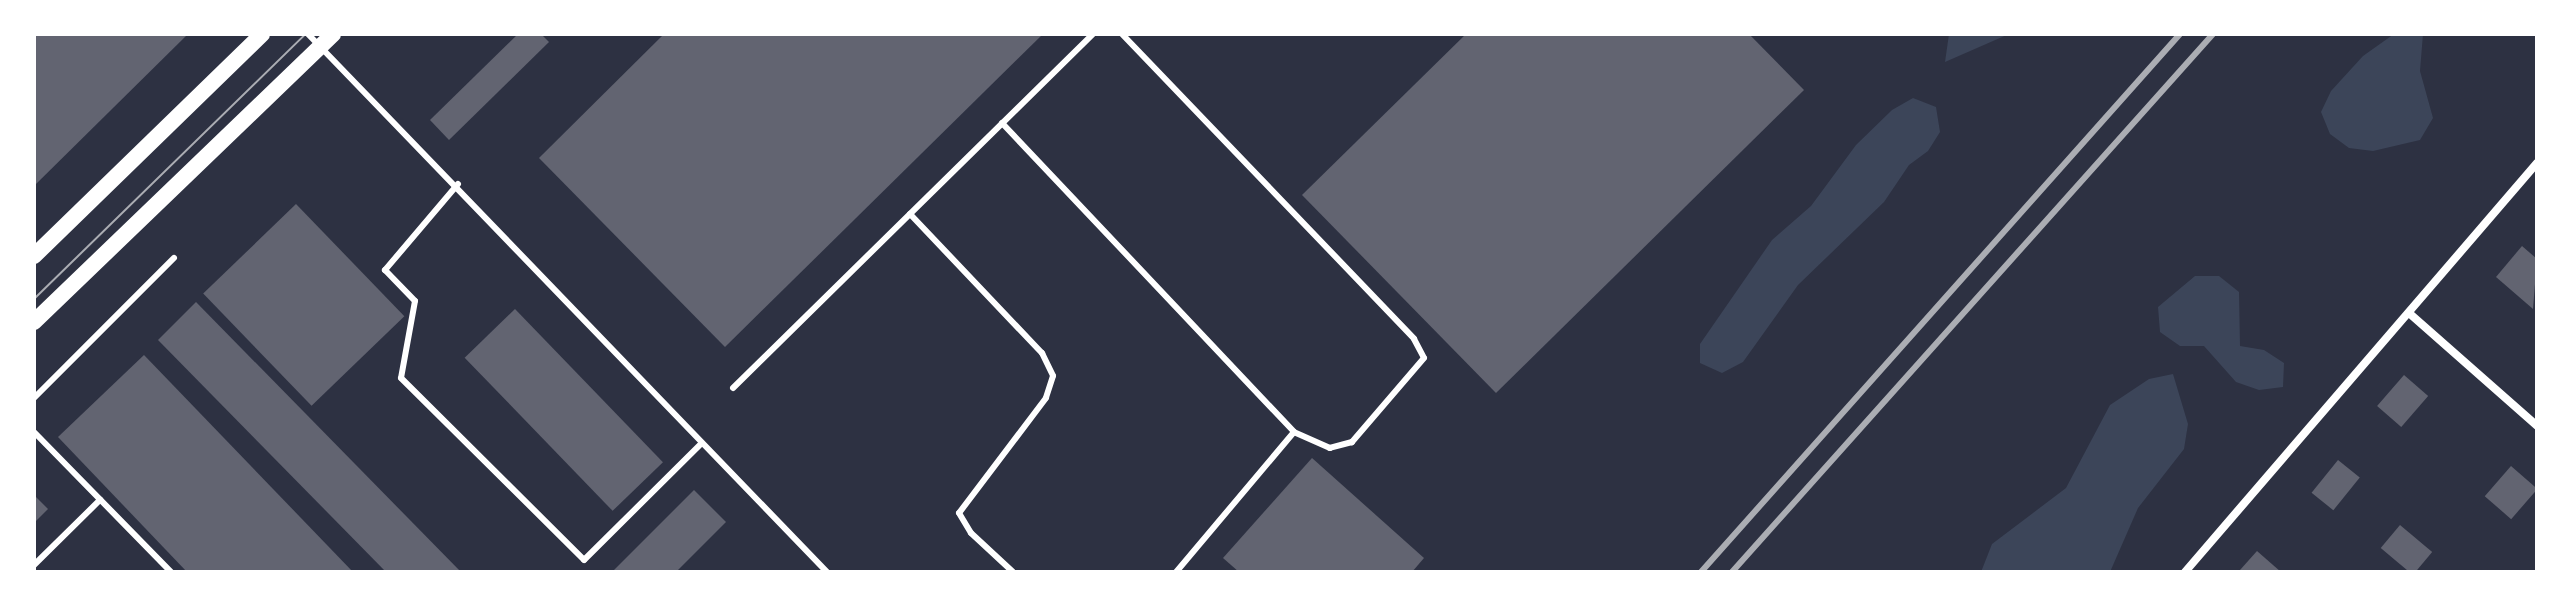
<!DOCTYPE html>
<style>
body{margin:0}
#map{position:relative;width:2571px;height:606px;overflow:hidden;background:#2d3142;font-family:Rubik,sans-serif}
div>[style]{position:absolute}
.green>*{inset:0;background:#3c4559}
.building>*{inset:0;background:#626471;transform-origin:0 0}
.service>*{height:6px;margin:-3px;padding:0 3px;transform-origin:3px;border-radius:3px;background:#fff}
.minor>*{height:8px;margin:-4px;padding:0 4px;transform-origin:4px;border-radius:4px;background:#fff}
.secondary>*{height:16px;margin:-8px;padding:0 8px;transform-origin:8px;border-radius:8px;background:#fff}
.tram>*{height:2px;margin:-1px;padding:0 1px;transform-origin:1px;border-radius:1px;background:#abadb3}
.rail>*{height:6px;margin:-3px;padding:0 3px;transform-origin:3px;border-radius:3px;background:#abadb3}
span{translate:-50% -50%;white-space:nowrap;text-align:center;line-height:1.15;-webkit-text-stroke:6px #fff;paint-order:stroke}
.frame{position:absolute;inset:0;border:36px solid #fff;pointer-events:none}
</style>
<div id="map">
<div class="green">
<i style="clip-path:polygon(1949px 34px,2009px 34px,1945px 62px)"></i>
<i style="clip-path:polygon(2394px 34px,2423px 34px,2420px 71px,2433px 118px,2420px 140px,2373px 151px,2349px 148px,2330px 134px,2321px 112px,2331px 91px,2363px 56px)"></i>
<i style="clip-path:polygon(1913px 98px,1936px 107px,1940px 132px,1928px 151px,1909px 165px,1884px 202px,1798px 285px,1743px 362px,1722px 373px,1700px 363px,1700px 344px,1772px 240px,1811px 206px,1856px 145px,1892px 110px)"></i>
<i style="clip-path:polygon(2195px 276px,2219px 276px,2239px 292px,2240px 346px,2264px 350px,2284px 363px,2283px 387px,2259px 390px,2236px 382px,2204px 346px,2180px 346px,2160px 332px,2158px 307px)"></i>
<i style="clip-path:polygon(2173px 374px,2188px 424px,2184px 449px,2138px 508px,2110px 572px,1981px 572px,1992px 544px,2066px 488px,2110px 405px,2149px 379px)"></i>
</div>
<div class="building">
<i style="clip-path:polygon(188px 34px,34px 186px,34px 35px)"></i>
<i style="clip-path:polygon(518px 34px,541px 34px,549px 42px,449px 140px,430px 120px)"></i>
<i style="clip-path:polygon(664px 34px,1043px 34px,725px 347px,539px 158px)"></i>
<i style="clip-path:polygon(1466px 34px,1749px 34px,1804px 90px,1496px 393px,1302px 195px)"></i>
<i style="left:296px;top:204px;width:156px;height:129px;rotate:46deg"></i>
<i style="clip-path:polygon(2522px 246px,2537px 259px,2533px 309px,2496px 277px)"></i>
<i style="clip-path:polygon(196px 302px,461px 572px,386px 572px,158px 340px)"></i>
<i style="left:515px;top:309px;width:213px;height:70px;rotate:46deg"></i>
<i style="clip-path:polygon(144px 355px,353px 572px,187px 572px,58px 437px)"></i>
<i style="left:2404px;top:375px;width:32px;height:41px;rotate:41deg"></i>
<i style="clip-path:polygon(1312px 458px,1424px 558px,1412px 572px,1239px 572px,1223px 558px)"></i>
<i style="left:2338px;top:460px;width:28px;height:42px;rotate:39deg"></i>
<i style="left:2511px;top:466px;width:35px;height:40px;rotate:41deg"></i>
<i style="clip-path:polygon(694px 490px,726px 522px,676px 572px,612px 572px)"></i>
<i style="clip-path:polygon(34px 495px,48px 509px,34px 523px)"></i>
<i style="left:2400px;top:525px;width:42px;height:30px;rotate:40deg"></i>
<i style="clip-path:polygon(2257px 551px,2281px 572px,2240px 570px)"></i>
</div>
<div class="service">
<i style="left:308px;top:34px;width:748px;rotate:46.03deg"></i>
<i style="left:1122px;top:34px;width:422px;rotate:46.2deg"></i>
<i style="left:1414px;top:339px;width:21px;rotate:62deg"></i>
<i style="left:1424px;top:358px;width:111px;rotate:130.6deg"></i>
<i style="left:1352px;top:442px;width:23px;rotate:165deg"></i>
<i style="left:1330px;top:448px;width:39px;rotate:-156deg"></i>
<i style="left:1294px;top:432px;width:183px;rotate:130.1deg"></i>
<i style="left:1002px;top:123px;width:425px;rotate:46.6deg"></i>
<i style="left:458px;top:184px;width:113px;rotate:130.3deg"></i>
<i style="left:385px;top:270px;width:43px;rotate:45.9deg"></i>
<i style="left:415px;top:301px;width:78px;rotate:100.3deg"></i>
<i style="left:401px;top:378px;width:258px;rotate:44.8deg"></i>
<i style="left:584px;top:560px;width:163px;rotate:-44.8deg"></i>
<i style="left:910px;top:214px;width:192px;rotate:46.5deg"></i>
<i style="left:1042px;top:353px;width:25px;rotate:64deg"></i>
<i style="left:1053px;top:376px;width:23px;rotate:108deg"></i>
<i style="left:1046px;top:398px;width:144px;rotate:127.1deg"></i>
<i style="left:959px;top:513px;width:23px;rotate:59deg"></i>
<i style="left:971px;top:533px;width:57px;rotate:42.9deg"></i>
<i style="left:733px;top:388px;width:505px;rotate:-44.52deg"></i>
<i style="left:34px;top:398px;width:198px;rotate:-45deg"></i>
<i style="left:34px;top:432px;width:196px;rotate:45.6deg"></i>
<i style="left:34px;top:565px;width:93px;rotate:-44.6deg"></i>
</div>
<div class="minor">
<i style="left:2409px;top:313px;width:171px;rotate:41.4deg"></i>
<i style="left:2185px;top:572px;width:540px;rotate:-49.28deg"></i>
</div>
<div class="secondary">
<i style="left:34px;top:256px;width:318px;rotate:-44.2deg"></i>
<i style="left:34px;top:322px;width:415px;rotate:-43.9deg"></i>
</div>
<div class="tram">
<i style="left:34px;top:299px;width:380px;rotate:-44.3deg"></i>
</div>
<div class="rail">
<i style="left:1701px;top:572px;width:720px;rotate:-48.32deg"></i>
<i style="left:1732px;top:572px;width:722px;rotate:-48.2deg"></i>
</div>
<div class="frame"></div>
</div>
